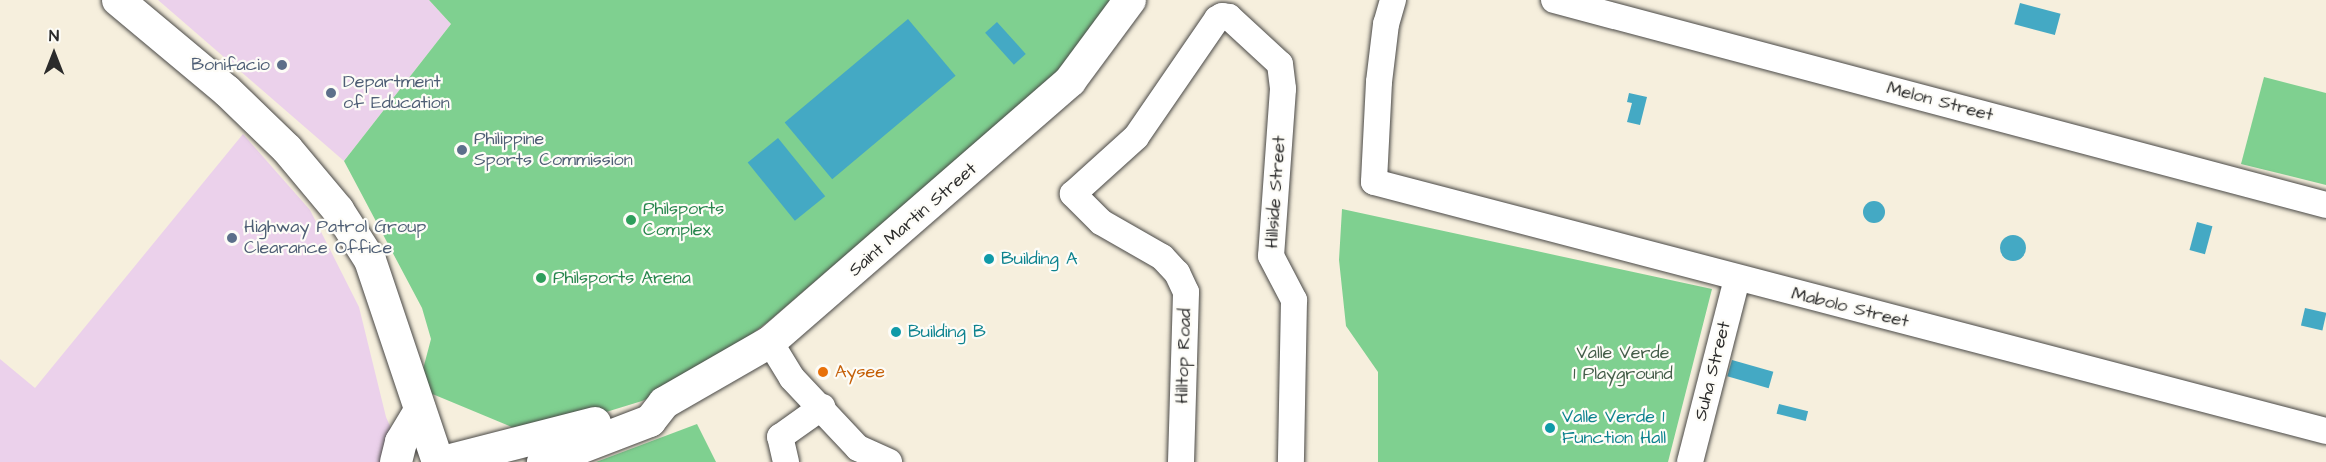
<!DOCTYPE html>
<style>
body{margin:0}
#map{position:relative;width:2326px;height:462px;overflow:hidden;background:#f6efdd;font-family:"Architects Daughter",sans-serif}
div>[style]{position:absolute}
.built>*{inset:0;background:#ebd1eb}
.green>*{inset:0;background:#7fd090}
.water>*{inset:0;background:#44a9c4;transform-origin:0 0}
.round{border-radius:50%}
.roads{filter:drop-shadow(0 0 2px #494846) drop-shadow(0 0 2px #494846)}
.minor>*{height:26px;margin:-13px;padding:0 13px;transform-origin:13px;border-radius:13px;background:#fff}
.tertiary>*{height:32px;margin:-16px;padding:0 16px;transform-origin:16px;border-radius:16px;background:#fff}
.dots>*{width:16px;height:16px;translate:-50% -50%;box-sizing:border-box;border:3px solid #fdfcf7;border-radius:50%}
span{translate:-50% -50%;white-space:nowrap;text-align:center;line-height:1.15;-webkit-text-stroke:4.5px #fdfcf7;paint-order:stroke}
.service-label{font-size:18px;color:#4e5e75}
.right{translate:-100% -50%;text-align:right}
.left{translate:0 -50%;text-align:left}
.street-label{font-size:18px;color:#2b2b2b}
.leisure-label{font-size:18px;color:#27864d}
.culture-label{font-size:18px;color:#0d838f}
.park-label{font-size:18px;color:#445d49}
.food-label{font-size:18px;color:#c56008}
.north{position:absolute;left:24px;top:24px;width:60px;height:60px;-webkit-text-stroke:4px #fdfcf7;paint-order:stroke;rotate:0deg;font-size:16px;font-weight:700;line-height:24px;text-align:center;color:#2b2b2b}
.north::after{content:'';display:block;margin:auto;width:21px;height:27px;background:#2b2b2b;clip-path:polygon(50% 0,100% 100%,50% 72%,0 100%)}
</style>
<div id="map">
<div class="built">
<i style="clip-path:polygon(158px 0,429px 0,451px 24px,344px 161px)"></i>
<i style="clip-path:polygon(243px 134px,310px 210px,359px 307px,386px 417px,406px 462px,0 462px,0 359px,35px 388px)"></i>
</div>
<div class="green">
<i style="clip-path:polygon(429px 0,1112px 0,1072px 60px,769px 321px,698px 375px,642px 401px,531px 435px,418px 388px,431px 339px,422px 308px,344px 161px,451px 24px)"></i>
<i style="clip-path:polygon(2264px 77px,2326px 93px,2326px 185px,2241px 164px)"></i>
<i style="clip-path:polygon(1342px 209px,1712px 289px,1668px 462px,1378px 462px,1378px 372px,1346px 326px,1339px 260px)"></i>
<i style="clip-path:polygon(697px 424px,716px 462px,596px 462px)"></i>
</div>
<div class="water">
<i style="left:2020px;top:3px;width:42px;height:22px;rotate:15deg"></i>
<i style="left:908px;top:19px;width:74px;height:161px;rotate:50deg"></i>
<i style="left:997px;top:22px;width:43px;height:16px;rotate:48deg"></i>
<i style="clip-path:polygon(1629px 93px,1647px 97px,1640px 125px,1627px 122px,1632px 103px,1627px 102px)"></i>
<i style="left:778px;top:138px;width:75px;height:39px;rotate:51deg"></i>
<i class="round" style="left:1863px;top:201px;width:22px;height:22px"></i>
<i style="left:2197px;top:222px;width:16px;height:29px;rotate:15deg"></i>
<i class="round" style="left:2000px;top:235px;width:26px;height:26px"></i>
<i style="left:2305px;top:308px;width:22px;height:18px;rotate:13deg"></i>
<i style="left:1732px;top:360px;width:43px;height:17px;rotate:16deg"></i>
<i style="left:1779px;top:404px;width:30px;height:10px;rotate:14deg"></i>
</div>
<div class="roads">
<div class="minor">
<i style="left:1393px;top:0;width:25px;rotate:106deg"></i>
<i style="left:1386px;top:24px;width:58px;rotate:96.9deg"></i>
<i style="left:1379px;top:82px;width:100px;rotate:92.9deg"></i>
<i style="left:1374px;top:182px;width:984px;rotate:14.66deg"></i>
<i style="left:1554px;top:0;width:799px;rotate:14.87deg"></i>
<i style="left:770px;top:342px;width:42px;rotate:58.6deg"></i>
<i style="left:792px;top:378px;width:96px;rotate:46.7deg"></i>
<i style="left:858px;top:448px;width:34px;rotate:24deg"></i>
<i style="left:786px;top:462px;width:26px;rotate:-103deg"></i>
<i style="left:780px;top:437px;width:52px;rotate:-35.5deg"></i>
<i style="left:1181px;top:462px;width:170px;rotate:-88.3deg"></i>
<i style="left:1186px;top:292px;width:21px;rotate:-115deg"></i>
<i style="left:1177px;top:273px;width:22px;rotate:-133deg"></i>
<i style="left:1162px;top:257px;width:70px;rotate:-150.2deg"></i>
<i style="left:1101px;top:222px;width:40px;rotate:-135deg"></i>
<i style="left:1073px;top:194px;width:85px;rotate:-42.1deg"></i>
<i style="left:1136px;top:137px;width:143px;rotate:-55.5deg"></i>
<i style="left:1217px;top:19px;width:6px;rotate:-31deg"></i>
<i style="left:1222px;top:16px;width:7px;rotate:8deg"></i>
<i style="left:1229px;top:17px;width:69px;rotate:42.7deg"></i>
<i style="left:1280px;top:64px;width:25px;rotate:83deg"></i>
<i style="left:1283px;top:89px;width:167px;rotate:94.1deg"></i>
<i style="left:1271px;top:256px;width:50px;rotate:62.4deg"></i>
<i style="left:1294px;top:300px;width:162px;rotate:91.1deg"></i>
<i style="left:1690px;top:462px;width:189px;rotate:-75.6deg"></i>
</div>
<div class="tertiary">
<i style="left:118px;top:0;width:142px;rotate:39.9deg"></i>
<i style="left:227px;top:91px;width:83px;rotate:44deg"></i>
<i style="left:287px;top:149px;width:80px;rotate:50.1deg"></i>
<i style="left:338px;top:210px;width:59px;rotate:57.4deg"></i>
<i style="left:370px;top:260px;width:213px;rotate:71.4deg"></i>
<i style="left:396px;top:462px;width:21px;rotate:-76deg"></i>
<i style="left:401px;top:442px;width:37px;rotate:-59deg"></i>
<i style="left:443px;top:462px;width:157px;rotate:-14.4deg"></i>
<i style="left:543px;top:462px;width:115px;rotate:-21deg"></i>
<i style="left:650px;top:421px;width:23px;rotate:-52deg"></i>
<i style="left:664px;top:403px;width:122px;rotate:-29.9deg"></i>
<i style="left:770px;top:342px;width:398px;rotate:-41deg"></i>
<i style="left:1070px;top:81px;width:101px;rotate:-53.5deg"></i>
</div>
</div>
<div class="dots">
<i style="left:282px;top:65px;background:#5c6f8a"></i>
<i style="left:331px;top:93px;background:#5c6f8a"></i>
<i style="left:462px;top:150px;background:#5c6f8a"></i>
<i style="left:631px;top:220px;background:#2e9e5b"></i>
<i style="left:232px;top:238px;background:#5c6f8a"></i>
<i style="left:989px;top:259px;background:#0f9aa8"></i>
<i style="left:541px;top:278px;background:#2e9e5b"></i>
<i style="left:896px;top:332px;background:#0f9aa8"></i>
<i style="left:823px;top:372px;background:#e8710a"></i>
<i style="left:1550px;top:428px;background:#0f9aa8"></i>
</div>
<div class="service-label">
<span class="right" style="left:270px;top:65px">Bonifacio</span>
<span class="left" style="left:343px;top:93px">Department<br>of Education</span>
<span class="left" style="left:474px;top:150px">Philippine<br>Sports Commission</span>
<span class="left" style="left:244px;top:238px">Highway Patrol Group<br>Clearance Office</span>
</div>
<div class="street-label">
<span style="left:1940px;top:102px;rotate:15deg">Melon Street</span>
<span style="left:1276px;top:192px;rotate:-86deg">Hillside Street</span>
<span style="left:913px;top:220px;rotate:-41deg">Saint Martin Street</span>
<span style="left:1850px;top:308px;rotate:14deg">Mabolo Street</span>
<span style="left:1184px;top:356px;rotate:-88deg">Hilltop Road</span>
<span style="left:1713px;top:371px;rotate:-76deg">Suha Street</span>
</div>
<div class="leisure-label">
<span class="left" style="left:643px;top:220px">Philsports<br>Complex</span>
<span class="left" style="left:553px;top:278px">Philsports Arena</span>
</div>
<div class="culture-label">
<span class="left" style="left:1001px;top:259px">Building A</span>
<span class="left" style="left:908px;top:332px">Building B</span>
<span class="left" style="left:1562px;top:428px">Valle Verde 1<br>Function Hall</span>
</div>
<div class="park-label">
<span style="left:1623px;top:364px">Valle Verde<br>1 Playground</span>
</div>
<div class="food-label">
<span class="left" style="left:835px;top:372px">Aysee</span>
</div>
<div class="north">N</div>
</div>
